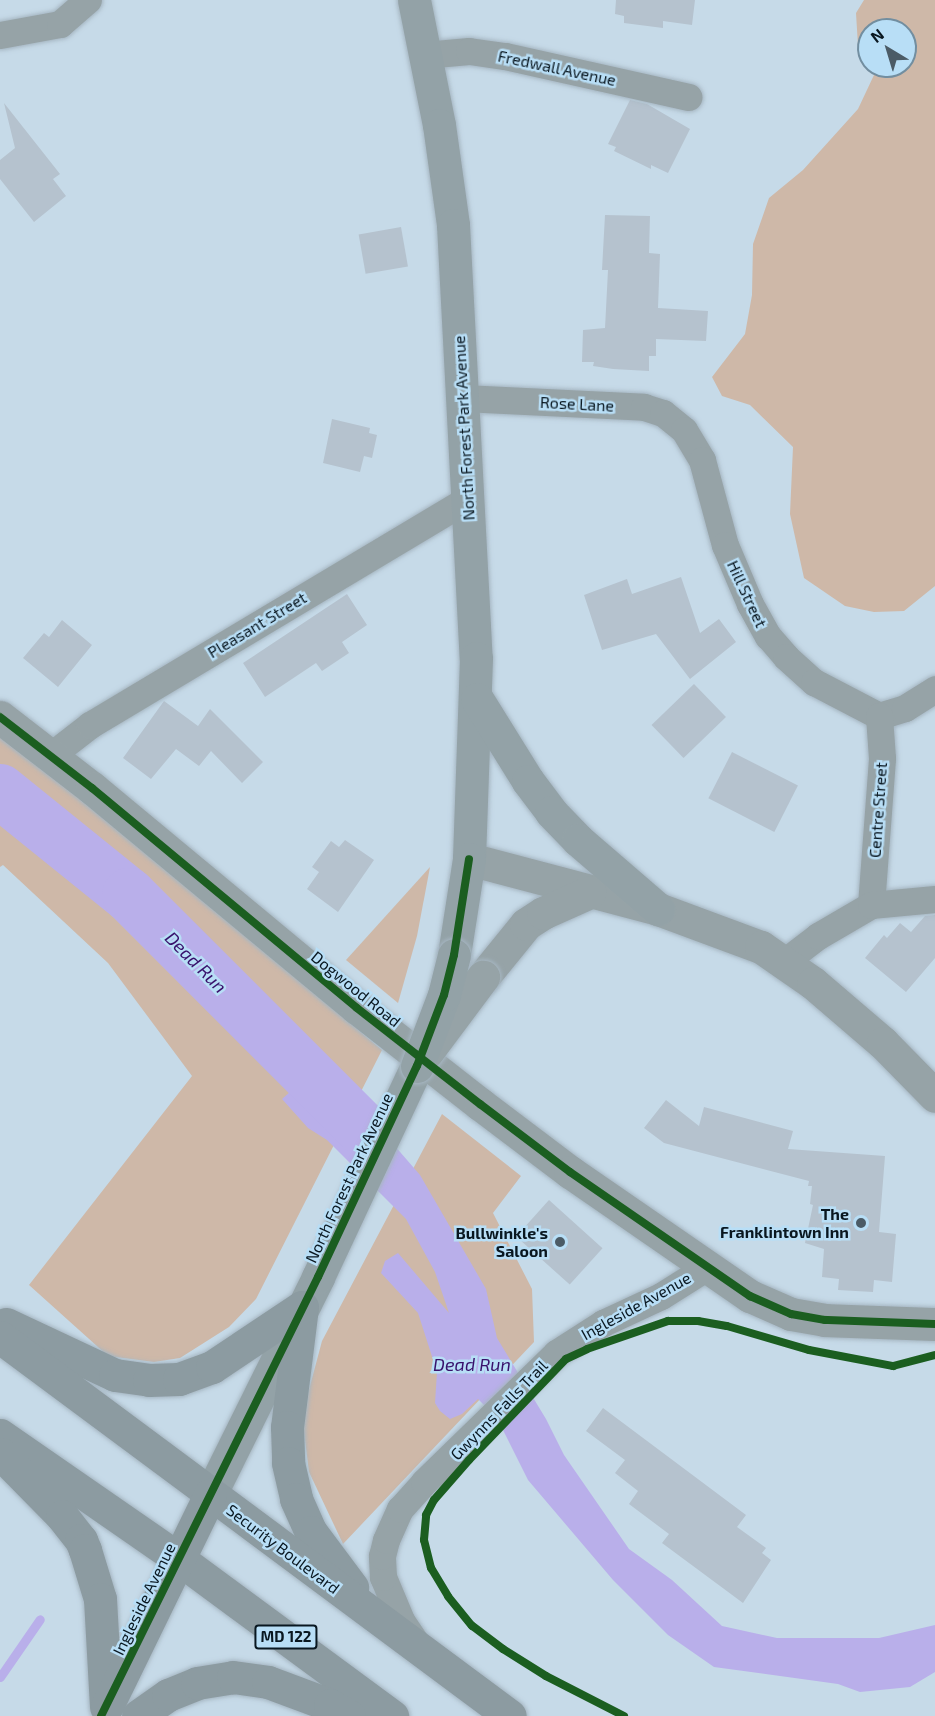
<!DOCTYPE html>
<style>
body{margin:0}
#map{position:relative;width:935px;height:1716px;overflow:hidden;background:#c6dae8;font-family:"Exo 2",sans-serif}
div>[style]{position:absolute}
.green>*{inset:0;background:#ceb8a8}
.water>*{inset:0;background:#b9afea}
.stream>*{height:9px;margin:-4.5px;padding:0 4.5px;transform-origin:4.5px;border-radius:4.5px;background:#b9afea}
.river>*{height:54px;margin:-27px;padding:0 27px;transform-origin:27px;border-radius:27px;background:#b9afea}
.building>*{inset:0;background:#b5c2ce;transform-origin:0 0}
.roads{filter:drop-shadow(0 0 2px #a6b6c2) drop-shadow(0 0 2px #a6b6c2)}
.minor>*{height:27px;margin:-13.5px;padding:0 13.5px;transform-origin:13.5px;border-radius:13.5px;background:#96a3a7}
.tertiary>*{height:33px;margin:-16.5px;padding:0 16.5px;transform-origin:16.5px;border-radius:16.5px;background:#96a3a7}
.secondary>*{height:33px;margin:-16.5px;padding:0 16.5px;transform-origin:16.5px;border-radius:16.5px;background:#93a2a7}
.primary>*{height:33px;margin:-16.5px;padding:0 16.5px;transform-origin:16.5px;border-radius:16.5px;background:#8c9ba1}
.bridges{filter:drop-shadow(0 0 2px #a6b6c2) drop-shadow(0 0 2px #a6b6c2)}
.tertiary-bridge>*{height:33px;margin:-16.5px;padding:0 16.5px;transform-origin:16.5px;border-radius:16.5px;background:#96a3a7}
.secondary-bridge>*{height:33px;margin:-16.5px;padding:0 16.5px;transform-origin:16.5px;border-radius:16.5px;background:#93a2a7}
.cycleway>*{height:8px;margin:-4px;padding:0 4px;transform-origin:4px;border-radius:4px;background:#1b5e20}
.dots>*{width:16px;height:16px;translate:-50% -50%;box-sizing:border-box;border:3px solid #b8def6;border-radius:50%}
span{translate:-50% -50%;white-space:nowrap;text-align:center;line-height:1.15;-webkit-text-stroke:5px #b8def6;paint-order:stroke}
.shield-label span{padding:2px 4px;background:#b8def6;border:2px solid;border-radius:4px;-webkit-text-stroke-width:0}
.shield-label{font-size:15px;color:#091720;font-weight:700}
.street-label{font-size:16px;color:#091720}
.poi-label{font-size:16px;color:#091720;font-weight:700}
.right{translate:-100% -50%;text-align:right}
.water-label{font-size:18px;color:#38106b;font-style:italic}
.north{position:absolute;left:857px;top:18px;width:60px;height:60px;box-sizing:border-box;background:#b8def6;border:2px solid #728ea0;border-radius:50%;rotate:322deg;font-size:16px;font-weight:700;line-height:24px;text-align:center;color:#091720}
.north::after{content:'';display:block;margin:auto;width:21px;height:27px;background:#4b5b66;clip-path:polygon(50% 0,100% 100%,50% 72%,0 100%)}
</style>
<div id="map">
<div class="green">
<i style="clip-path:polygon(864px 0,935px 0,935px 586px,904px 611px,874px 612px,845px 606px,804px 578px,790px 514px,793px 447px,750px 405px,722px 396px,712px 377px,745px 334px,752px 295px,753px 244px,769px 198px,803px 170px,858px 109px,874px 75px,869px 66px,905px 66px,905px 30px,869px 30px,869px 65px,858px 46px,856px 13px)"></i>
<i style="clip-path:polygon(0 733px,382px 1050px,256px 1299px,229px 1327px,180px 1358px,154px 1362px,108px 1356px,29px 1285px,192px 1076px,108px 963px,3px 865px,0 867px)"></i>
<i style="clip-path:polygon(430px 867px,417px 936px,398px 1003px,346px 960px)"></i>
<i style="clip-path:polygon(442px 1114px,521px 1176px,493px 1213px,532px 1289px,534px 1342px,343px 1544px,309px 1472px,302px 1416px,322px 1341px)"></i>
</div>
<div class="water">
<i style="clip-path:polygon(323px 1063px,420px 1175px,486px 1289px,497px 1338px,546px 1419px,564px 1455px,629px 1549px,672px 1580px,722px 1626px,777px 1638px,879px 1638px,935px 1625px,935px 1672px,910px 1687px,860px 1692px,838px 1684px,714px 1667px,668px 1635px,613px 1580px,528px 1480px,497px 1418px,478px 1399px,462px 1414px,450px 1419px,440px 1411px,435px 1403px,437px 1372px,418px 1313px,381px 1273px,385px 1261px,398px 1253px,449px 1313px,435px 1272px,406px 1219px,327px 1140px,308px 1128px,282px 1099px)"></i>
</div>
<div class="stream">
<i style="left:0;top:1677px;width:70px;rotate:-55.4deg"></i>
</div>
<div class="river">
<i style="left:0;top:791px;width:166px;rotate:38.9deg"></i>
<i style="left:129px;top:895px;width:330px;rotate:45deg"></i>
</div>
<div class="building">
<i style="clip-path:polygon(616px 0,695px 0,692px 25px,663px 21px,663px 28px,624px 23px,624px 16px,615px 14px)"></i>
<i style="clip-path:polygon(630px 100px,647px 104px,690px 129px,668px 173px,651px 165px,651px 169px,614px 151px,616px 147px,608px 144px)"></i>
<i style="clip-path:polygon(4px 103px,60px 174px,53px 179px,66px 196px,34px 222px,0 179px,0 160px,15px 148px)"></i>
<i style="clip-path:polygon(605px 215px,650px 216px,649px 253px,660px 254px,658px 308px,708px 311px,706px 341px,656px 339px,656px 356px,649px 356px,649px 371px,613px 369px,593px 366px,594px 362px,582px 362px,583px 330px,605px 328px,608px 270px,602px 270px)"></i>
<i style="left:401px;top:227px;width:40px;height:43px;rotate:80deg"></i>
<i style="clip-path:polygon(332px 419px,370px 428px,369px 433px,377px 435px,372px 458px,364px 456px,360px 472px,323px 463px)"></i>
<i style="clip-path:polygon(681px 577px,700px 633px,719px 619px,736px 642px,690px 679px,656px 634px,602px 650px,584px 595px,627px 579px,632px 594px)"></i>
<i style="clip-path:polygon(347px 594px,367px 625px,342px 642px,349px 653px,322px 671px,316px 663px,265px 697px,243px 663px)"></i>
<i style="clip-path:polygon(62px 620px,92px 645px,58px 687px,23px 658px,44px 633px,49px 637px)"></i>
<i style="left:694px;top:684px;width:46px;height:59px;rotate:46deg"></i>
<i style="clip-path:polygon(164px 701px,198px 726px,210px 709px,263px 762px,242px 783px,211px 751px,199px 766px,176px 749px,151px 779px,123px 758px)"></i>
<i style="left:732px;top:752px;width:74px;height:52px;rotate:27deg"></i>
<i style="clip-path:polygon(345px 840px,374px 860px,338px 912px,307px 889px,319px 872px,312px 867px,331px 841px,339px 847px)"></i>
<i style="clip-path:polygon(935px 915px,935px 958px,906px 992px,865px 958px,884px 935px,887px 938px,900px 923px,911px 932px,925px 916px)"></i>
<i style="clip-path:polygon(666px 1100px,699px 1126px,704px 1107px,793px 1131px,788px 1149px,885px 1156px,879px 1232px,896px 1234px,892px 1282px,874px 1280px,873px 1292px,838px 1290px,839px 1279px,822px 1277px,824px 1249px,805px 1243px,813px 1205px,810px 1204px,812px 1186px,808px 1186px,809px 1181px,664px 1143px,644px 1128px)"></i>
<i style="left:549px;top:1200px;width:72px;height:49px;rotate:42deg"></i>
<i style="clip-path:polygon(603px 1408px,746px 1515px,737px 1527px,766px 1548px,762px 1553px,771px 1560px,743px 1603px,662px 1543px,669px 1534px,629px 1504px,638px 1491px,615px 1473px,625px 1460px,586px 1431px)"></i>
</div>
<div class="roads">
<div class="minor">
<i style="left:0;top:35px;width:61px;rotate:-10.4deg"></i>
<i style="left:60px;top:24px;width:37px;rotate:-41deg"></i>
<i style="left:424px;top:55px;width:45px;rotate:-5.1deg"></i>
<i style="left:469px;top:51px;width:36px;rotate:8deg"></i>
<i style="left:505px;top:56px;width:188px;rotate:12.6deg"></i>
<i style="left:463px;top:398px;width:181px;rotate:2.8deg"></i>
<i style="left:644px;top:407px;width:20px;rotate:18deg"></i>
<i style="left:663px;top:413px;width:27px;rotate:39deg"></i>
<i style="left:684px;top:430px;width:35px;rotate:59deg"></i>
<i style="left:702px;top:460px;width:88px;rotate:74.9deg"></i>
<i style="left:725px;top:545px;width:64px;rotate:67deg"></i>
<i style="left:750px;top:604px;width:37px;rotate:61deg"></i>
<i style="left:768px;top:636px;width:28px;rotate:49deg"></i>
<i style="left:786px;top:657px;width:38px;rotate:42deg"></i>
<i style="left:814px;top:682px;width:73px;rotate:27.6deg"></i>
<i style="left:879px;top:716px;width:27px;rotate:-17deg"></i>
<i style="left:905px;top:708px;width:36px;rotate:-32deg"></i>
<i style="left:50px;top:756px;width:51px;rotate:-37.8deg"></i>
<i style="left:90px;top:725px;width:440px;rotate:-30.9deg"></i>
<i style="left:871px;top:905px;width:147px;rotate:-85.7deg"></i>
<i style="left:882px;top:758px;width:42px;rotate:-94.1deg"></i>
<i style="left:784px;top:962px;width:43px;rotate:-37.4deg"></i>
<i style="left:818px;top:936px;width:61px;rotate:-30.3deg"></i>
<i style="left:871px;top:905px;width:64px;rotate:-5.4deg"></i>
<i style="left:417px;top:1644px;width:29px;rotate:-124deg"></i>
<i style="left:401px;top:1620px;width:47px;rotate:-112.7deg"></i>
<i style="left:383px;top:1577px;width:21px;rotate:-93deg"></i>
<i style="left:382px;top:1556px;width:16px;rotate:-76deg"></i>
<i style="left:386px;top:1540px;width:34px;rotate:-66deg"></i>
<i style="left:400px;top:1509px;width:36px;rotate:-48deg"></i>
<i style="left:424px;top:1482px;width:185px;rotate:-44.3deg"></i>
<i style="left:556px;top:1353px;width:56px;rotate:-32.6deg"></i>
<i style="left:603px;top:1323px;width:64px;rotate:-25deg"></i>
<i style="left:661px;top:1296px;width:54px;rotate:-32.2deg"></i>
</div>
<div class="tertiary">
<i style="left:0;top:717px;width:116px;rotate:37.7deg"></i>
<i style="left:92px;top:788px;width:344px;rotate:39.7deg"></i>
<i style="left:357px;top:1008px;width:156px;rotate:38deg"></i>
<i style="left:480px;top:1104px;width:113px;rotate:37.1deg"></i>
<i style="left:570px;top:1172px;width:219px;rotate:34.6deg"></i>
<i style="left:750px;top:1296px;width:45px;rotate:23.7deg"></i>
<i style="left:791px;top:1314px;width:35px;rotate:10deg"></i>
<i style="left:825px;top:1320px;width:110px;rotate:2.1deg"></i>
<i style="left:469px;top:859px;width:196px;rotate:14.8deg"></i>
<i style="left:658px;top:909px;width:110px;rotate:20.3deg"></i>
<i style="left:761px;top:947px;width:63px;rotate:34.7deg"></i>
<i style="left:813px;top:983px;width:92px;rotate:40.6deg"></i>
<i style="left:883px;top:1043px;width:74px;rotate:45.5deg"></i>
<i style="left:483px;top:977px;width:68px;rotate:-50.9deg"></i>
<i style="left:526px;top:924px;width:20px;rotate:-33deg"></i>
<i style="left:543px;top:913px;width:51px;rotate:-24.1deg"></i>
</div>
<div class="secondary">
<i style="left:414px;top:0;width:127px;rotate:78.7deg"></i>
<i style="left:439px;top:125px;width:101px;rotate:82deg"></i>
<i style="left:453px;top:225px;width:434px;rotate:87deg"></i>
<i style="left:476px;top:658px;width:201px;rotate:92deg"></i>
<i style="left:469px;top:859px;width:97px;rotate:98.9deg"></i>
<i style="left:477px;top:699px;width:97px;rotate:58.1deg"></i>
<i style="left:528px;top:781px;width:39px;rotate:53deg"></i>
<i style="left:551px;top:812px;width:39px;rotate:46deg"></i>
<i style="left:578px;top:840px;width:106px;rotate:40.8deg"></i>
<i style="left:210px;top:1495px;width:243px;rotate:-63.6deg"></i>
<i style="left:318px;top:1277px;width:233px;rotate:-64.9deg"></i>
</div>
<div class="primary">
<i style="left:302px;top:1307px;width:121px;rotate:97.1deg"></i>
<i style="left:287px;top:1427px;width:36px;rotate:88deg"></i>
<i style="left:288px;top:1463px;width:37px;rotate:77deg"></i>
<i style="left:296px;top:1499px;width:36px;rotate:66deg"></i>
<i style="left:311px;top:1532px;width:69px;rotate:53.3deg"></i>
<i style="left:6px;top:1324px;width:120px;rotate:25.1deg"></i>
<i style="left:115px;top:1375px;width:34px;rotate:8deg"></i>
<i style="left:149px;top:1380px;width:30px;rotate:-2deg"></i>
<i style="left:179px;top:1379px;width:35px;rotate:-20deg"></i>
<i style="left:212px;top:1367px;width:108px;rotate:-33.7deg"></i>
<i style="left:0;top:1337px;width:635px;rotate:36.62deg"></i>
<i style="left:0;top:1435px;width:218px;rotate:34.7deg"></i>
<i style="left:179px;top:1559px;width:265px;rotate:36.4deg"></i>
<i style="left:1px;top:1454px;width:87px;rotate:45.5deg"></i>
<i style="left:62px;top:1516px;width:31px;rotate:52deg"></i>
<i style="left:81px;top:1540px;width:11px;rotate:68deg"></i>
<i style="left:85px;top:1550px;width:51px;rotate:73deg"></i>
<i style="left:100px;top:1599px;width:108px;rotate:86.8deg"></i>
<i style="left:107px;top:1706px;width:235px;rotate:-64deg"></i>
<i style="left:138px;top:1716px;width:37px;rotate:-35deg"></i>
<i style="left:168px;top:1695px;width:31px;rotate:-22deg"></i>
<i style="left:197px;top:1683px;width:36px;rotate:-9deg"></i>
<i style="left:233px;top:1677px;width:35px;rotate:8deg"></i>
<i style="left:268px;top:1682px;width:66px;rotate:20.4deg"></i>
<i style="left:330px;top:1705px;width:22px;rotate:30deg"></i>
</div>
</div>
<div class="bridges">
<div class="tertiary-bridge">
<i style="left:427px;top:1052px;width:94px;rotate:-53.3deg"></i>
</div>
<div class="secondary-bridge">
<i style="left:417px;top:1066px;width:76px;rotate:-69.2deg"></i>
<i style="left:444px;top:995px;width:41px;rotate:-76deg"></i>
</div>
</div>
<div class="cycleway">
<i style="left:0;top:717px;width:116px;rotate:37.7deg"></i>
<i style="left:92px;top:788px;width:344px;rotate:39.7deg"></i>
<i style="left:357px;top:1008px;width:156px;rotate:38deg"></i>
<i style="left:480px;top:1104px;width:113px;rotate:37.1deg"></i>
<i style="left:570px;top:1172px;width:219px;rotate:34.6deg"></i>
<i style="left:750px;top:1296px;width:45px;rotate:23.7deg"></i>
<i style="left:791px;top:1314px;width:35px;rotate:10deg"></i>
<i style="left:825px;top:1320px;width:110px;rotate:2.1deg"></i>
<i style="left:101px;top:1716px;width:490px;rotate:-63.7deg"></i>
<i style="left:318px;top:1277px;width:233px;rotate:-64.9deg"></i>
<i style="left:417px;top:1066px;width:76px;rotate:-69.2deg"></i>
<i style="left:444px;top:995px;width:41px;rotate:-76deg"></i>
<i style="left:454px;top:955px;width:97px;rotate:-81.1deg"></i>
<i style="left:624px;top:1716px;width:88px;rotate:-152.9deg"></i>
<i style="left:546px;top:1676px;width:51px;rotate:-147.9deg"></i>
<i style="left:503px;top:1649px;width:39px;rotate:-143deg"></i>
<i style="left:472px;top:1626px;width:38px;rotate:-129deg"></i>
<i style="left:448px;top:1596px;width:33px;rotate:-121deg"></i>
<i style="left:431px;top:1568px;width:29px;rotate:-104deg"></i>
<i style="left:424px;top:1540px;width:25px;rotate:-85deg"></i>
<i style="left:426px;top:1515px;width:17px;rotate:-62deg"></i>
<i style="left:434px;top:1500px;width:53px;rotate:-48.8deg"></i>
<i style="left:469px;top:1460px;width:140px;rotate:-46.2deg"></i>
<i style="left:566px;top:1359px;width:23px;rotate:-25deg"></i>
<i style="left:587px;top:1349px;width:86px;rotate:-19.1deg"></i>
<i style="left:668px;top:1321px;width:30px"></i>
<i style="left:698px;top:1321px;width:29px;rotate:10deg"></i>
<i style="left:727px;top:1326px;width:85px;rotate:16.3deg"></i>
<i style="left:809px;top:1350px;width:86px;rotate:10.8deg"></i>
<i style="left:893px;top:1366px;width:43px;rotate:-14.7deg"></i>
</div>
<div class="dots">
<i style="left:861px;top:1223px;background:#4b5b66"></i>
<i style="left:560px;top:1242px;background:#4b5b66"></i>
</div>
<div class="shield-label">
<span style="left:286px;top:1637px">MD 122</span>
</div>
<div class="street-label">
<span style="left:557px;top:68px;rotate:12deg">Fredwall Avenue</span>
<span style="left:577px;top:404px;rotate:3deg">Rose Lane</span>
<span style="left:464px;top:428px;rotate:-93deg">North Forest Park Avenue</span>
<span style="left:747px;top:594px;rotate:65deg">Hill Street</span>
<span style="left:257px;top:625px;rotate:-31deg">Pleasant Street</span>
<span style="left:878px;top:810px;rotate:-86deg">Centre Street</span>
<span style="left:356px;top:989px;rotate:39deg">Dogwood Road</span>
<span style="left:349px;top:1178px;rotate:-65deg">North Forest Park Avenue</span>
<span style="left:636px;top:1306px;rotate:-29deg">Ingleside Avenue</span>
<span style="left:499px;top:1410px;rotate:-46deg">Gwynns Falls Trail</span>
<span style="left:283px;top:1549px;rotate:37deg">Security Boulevard</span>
<span style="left:144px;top:1599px;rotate:-64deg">Ingleside Avenue</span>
</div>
<div class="poi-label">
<span class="right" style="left:849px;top:1223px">The<br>Franklintown Inn</span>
<span class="right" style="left:548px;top:1242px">Bullwinkle's<br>Saloon</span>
</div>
<div class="water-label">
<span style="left:196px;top:962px;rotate:45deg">Dead Run</span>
<span style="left:472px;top:1364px">Dead Run</span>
</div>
<div class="north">N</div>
</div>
